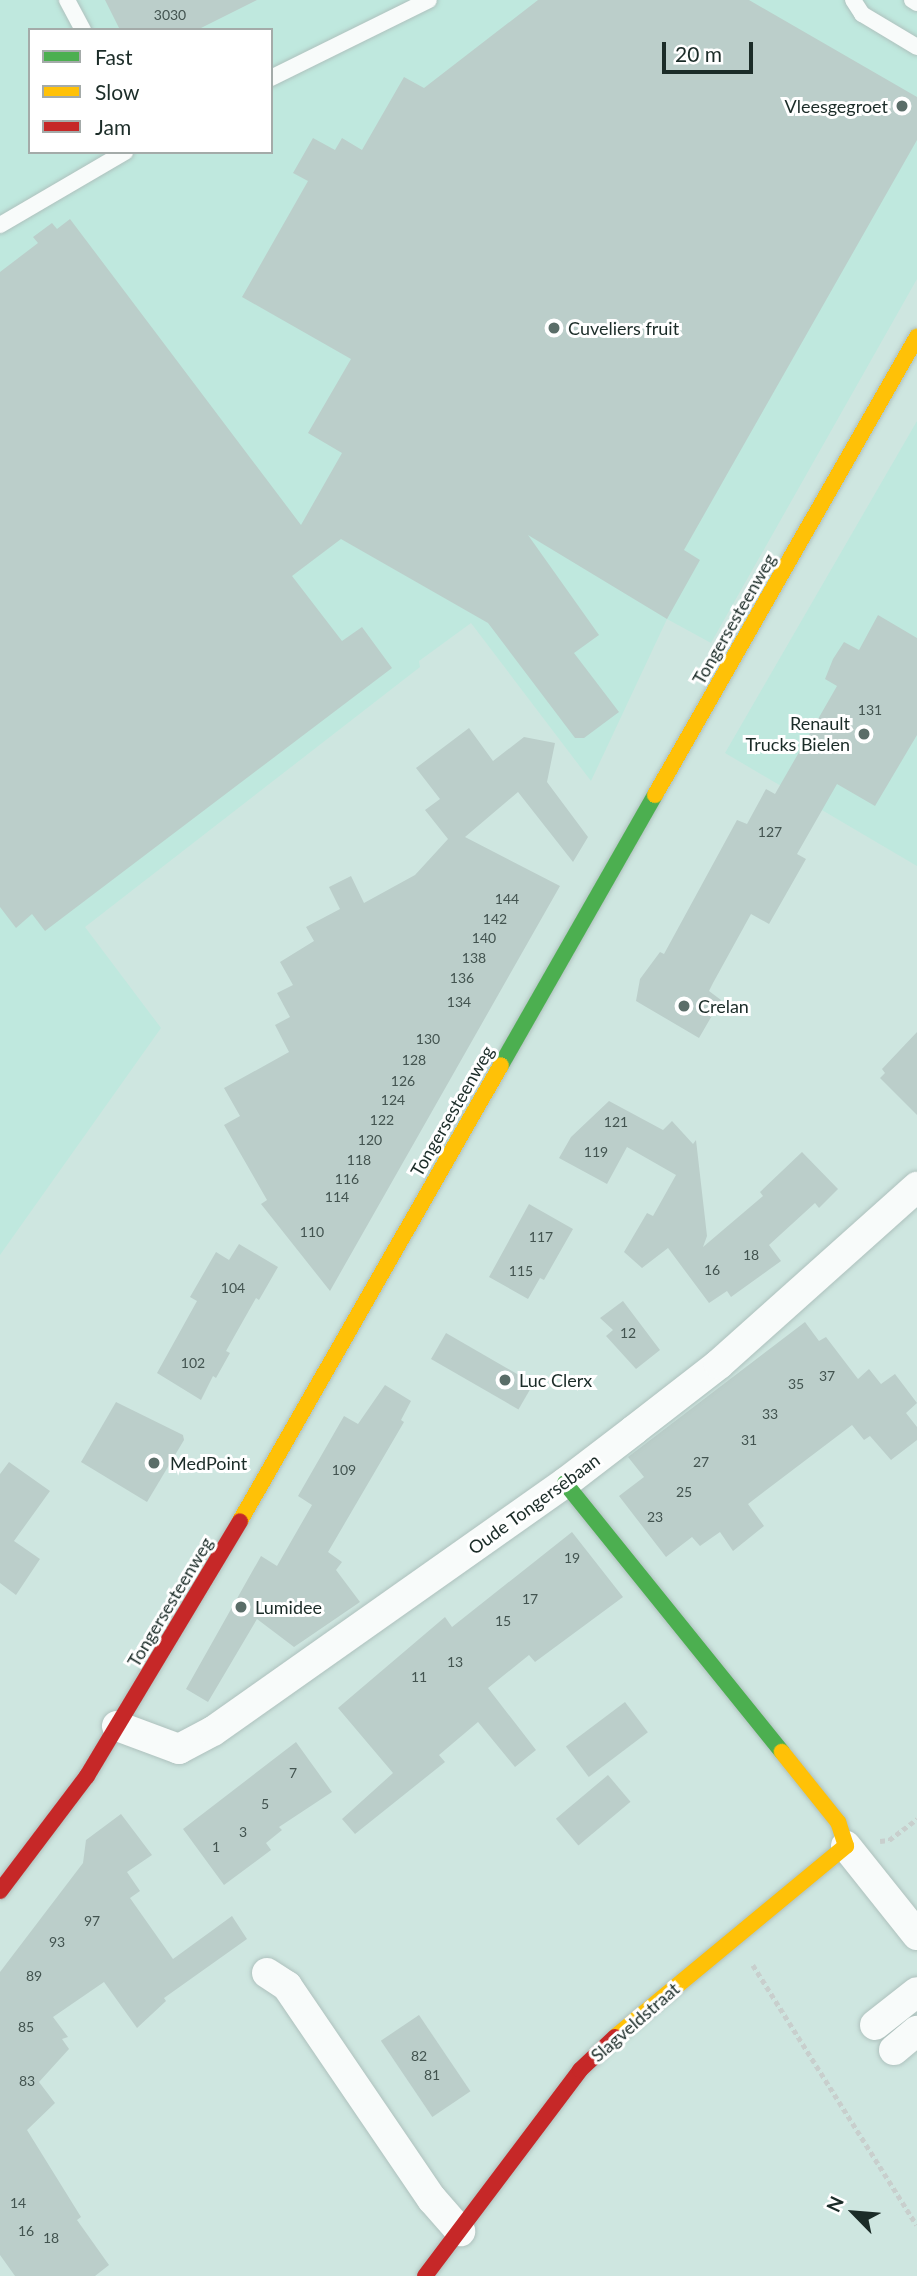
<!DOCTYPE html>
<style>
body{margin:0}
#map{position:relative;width:917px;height:2276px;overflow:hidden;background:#cee6e0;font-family:Lato,sans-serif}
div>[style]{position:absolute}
.built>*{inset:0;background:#bfe8de}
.building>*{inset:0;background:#bbceca;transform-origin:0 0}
.path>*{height:4.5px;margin-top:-2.25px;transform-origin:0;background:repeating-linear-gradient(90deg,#c8cfcd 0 5px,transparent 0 8.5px)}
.roads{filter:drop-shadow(0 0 2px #aec1bd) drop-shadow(0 0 2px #aec1bd)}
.lane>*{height:16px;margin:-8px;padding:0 8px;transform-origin:8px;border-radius:8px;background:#f8fbfa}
.street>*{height:30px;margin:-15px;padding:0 15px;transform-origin:15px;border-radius:15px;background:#f8fbfa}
.fast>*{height:16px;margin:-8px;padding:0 8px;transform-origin:8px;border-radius:8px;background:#4caf50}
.slow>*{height:16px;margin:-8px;padding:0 8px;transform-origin:8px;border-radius:8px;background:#ffc107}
.jam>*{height:16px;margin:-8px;padding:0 8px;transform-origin:8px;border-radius:8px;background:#c62828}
.dots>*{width:19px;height:19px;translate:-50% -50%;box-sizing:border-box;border:4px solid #fff;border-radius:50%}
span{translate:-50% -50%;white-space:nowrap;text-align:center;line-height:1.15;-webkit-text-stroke:6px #fff;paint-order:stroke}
.number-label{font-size:14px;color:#435450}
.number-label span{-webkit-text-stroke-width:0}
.poi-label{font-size:18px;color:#1b2c28}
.right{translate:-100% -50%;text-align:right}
.left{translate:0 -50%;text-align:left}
.street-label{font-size:18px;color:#1b2c28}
.legend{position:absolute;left:28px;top:28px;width:245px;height:126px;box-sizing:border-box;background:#fff;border:2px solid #a4aba9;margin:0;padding:9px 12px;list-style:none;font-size:21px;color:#1b2c28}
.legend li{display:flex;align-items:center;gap:14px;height:35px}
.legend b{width:35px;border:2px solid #a4aba9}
.north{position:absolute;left:819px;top:2178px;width:70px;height:70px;-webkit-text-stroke:5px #fff;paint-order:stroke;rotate:295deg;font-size:19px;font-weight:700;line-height:28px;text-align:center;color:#1b2c28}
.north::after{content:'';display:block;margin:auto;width:24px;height:32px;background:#1b2c28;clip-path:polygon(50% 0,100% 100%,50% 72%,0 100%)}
.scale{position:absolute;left:662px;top:42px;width:91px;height:32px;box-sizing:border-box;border:4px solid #1b2c28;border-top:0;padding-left:9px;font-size:21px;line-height:24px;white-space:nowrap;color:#1b2c28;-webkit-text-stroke:5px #fff;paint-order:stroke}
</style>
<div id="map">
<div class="built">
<i style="clip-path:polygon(evenodd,0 0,917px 0,917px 279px,711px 643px,667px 619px,591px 781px,471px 623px,419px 661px,420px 667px,85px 927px,161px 1028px,0 1255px,0 0,30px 30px,271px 30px,271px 152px,30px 152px,30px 30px)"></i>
<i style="clip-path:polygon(917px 421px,917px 866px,725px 753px)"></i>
</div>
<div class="building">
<i style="clip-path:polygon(105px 0,257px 0,197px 30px,120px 30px)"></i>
<i style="clip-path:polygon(538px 0,749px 0,917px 97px,917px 140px,684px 550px,700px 560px,667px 619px,528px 535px,599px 635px,574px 653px,619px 712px,584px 738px,575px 738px,488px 623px,341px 539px,292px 576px,342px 641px,362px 627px,392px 668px,45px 931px,32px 914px,16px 928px,0 907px,0 272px,38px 243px,33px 237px,52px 223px,57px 229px,70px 219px,301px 525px,342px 453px,308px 433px,351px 359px,242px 297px,308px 181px,293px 173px,313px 138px,335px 150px,342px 138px,362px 150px,404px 77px,424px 88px)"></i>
<i style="clip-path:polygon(878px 615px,917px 638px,917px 735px,875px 806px,837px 784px,797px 854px,806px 859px,769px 924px,751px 914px,713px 983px,709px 991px,721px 1000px,699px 1038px,636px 1001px,640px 979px,660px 952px,664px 954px,737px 820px,747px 824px,766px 789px,775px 794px,837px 686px,825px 679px,833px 659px,844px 642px,859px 650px)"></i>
<i style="clip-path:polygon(469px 728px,493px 761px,524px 737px,555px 743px,547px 782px,588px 837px,573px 862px,518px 792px,465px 837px,560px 886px,330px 1291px,261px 1204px,267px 1200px,224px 1125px,240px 1116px,224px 1088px,289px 1052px,275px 1025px,290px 1017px,277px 993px,293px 985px,280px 962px,314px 941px,306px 927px,340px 909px,329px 887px,351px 876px,364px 903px,415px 875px,448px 839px,425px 810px,440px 799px,416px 768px)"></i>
<i style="clip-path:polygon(917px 1032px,917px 1115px,880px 1078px,885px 1073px,882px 1069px)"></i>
<i style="clip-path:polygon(609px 1101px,663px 1130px,672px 1121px,693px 1144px,696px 1140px,707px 1236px,703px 1247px,763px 1196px,760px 1192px,802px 1152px,838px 1189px,819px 1208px,815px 1203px,769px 1245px,781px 1261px,731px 1297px,727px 1291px,709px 1303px,668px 1248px,642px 1268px,624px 1252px,647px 1213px,653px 1216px,676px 1175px,627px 1147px,607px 1184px,559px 1158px,571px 1137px)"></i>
<i style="clip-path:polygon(529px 1204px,573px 1229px,544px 1280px,540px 1278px,528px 1299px,489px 1277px)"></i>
<i style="clip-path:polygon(239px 1244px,278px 1267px,259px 1300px,256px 1298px,226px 1351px,230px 1353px,216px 1378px,213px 1376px,201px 1400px,157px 1373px,197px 1301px,190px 1297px,216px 1252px,229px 1260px)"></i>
<i style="clip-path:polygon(623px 1301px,660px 1350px,636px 1369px,606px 1336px,613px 1330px,600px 1318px)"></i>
<i style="clip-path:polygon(805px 1322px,819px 1341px,826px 1337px,858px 1379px,869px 1369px,881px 1384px,895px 1374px,917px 1403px,906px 1413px,917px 1427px,917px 1440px,891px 1460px,870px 1436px,864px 1440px,852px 1425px,748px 1504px,764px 1526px,733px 1551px,720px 1532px,700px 1546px,692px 1537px,666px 1557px,619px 1496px,644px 1477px,628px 1457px)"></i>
<i style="left:446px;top:1333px;width:101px;height:30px;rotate:30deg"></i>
<i style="clip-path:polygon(385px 1385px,411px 1401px,401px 1420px,404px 1422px,328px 1552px,342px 1562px,336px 1570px,360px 1602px,294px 1647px,257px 1619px,208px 1702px,186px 1689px,261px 1556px,277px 1566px,312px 1505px,298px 1496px,344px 1416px,358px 1424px)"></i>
<i style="clip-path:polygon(116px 1402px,183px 1435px,184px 1440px,147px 1502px,81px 1462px)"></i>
<i style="clip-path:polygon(9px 1462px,50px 1491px,14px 1541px,40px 1559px,16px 1595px,0 1583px,0 1474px)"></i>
<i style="clip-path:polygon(572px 1532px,623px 1597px,535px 1662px,529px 1655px,488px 1688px,536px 1750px,515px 1767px,478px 1722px,439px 1755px,445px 1762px,355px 1834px,342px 1819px,393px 1773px,338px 1708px,445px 1617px,452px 1627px)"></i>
<i style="left:625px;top:1702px;width:38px;height:74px;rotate:53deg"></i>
<i style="clip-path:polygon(296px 1742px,332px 1792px,279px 1827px,282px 1830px,266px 1843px,271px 1850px,224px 1885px,183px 1829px)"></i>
<i style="left:608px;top:1775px;width:35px;height:68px;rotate:50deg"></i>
<i style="clip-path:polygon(121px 1814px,152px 1855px,127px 1872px,140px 1891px,130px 1898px,173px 1959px,232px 1916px,247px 1939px,164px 1998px,166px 2001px,137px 2028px,104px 1982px,53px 2017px,68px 2037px,62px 2039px,69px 2049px,39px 2082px,55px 2103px,27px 2130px,81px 2217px,77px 2220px,109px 2265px,95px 2276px,15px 2276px,0 2255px,0 1972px,83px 1863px,86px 1840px)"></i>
<i style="left:419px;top:2015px;width:92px;height:46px;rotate:56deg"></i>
</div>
<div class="path">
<i style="left:880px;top:1841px;width:9px;rotate:-6deg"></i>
<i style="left:889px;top:1840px;width:35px;rotate:-37deg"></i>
<i style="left:753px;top:1965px;width:307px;rotate:57.8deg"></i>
</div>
<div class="roads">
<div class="lane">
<i style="left:67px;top:0;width:34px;rotate:62deg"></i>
<i style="left:853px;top:0;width:17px;rotate:57deg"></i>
<i style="left:862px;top:14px;width:64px;rotate:31deg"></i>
<i style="left:912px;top:0;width:6px;rotate:31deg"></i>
<i style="left:271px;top:78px;width:176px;rotate:-26.3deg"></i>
<i style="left:0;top:225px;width:145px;rotate:-30.3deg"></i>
</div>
<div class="street">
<i style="left:117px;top:1726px;width:66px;rotate:20.4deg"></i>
<i style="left:179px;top:1749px;width:38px;rotate:-28deg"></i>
<i style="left:213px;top:1731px;width:431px;rotate:-35.2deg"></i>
<i style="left:565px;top:1483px;width:87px;rotate:-37.5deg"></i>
<i style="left:634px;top:1430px;width:108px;rotate:-37.8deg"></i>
<i style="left:719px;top:1364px;width:266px;rotate:-41.8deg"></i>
<i style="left:846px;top:1846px;width:114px;rotate:51.4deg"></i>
<i style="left:267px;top:1973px;width:24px;rotate:33deg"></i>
<i style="left:287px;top:1986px;width:258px;rotate:55.8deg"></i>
<i style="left:432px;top:2199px;width:43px;rotate:48.8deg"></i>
<i style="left:875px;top:2025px;width:53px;rotate:-38.2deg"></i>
<i style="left:894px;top:2050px;width:30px;rotate:-40deg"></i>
</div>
<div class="fast">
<i style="left:501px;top:1065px;width:311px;rotate:-60.3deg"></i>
<i style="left:565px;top:1483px;width:346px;rotate:51.1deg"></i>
</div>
<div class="slow">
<i style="left:655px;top:795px;width:528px;rotate:-60.23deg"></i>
<i style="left:240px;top:1521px;width:525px;rotate:-60.21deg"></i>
<i style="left:615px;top:2037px;width:300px;rotate:-39.6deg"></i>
<i style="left:846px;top:1846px;width:25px;rotate:-108deg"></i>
<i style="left:838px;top:1822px;width:90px;rotate:-128.7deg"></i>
</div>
<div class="jam">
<i style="left:0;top:1891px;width:144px;rotate:-52.9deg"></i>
<i style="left:87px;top:1776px;width:297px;rotate:-59deg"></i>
<i style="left:425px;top:2276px;width:258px;rotate:-53deg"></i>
<i style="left:580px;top:2070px;width:48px;rotate:-43.3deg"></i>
</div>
</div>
<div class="dots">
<i style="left:902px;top:106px;background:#5a6d68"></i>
<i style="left:554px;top:328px;background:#5a6d68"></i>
<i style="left:864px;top:734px;background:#5a6d68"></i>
<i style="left:684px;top:1006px;background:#5a6d68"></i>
<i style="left:505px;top:1380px;background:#5a6d68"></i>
<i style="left:154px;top:1463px;background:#5a6d68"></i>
<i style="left:241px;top:1607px;background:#5a6d68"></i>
</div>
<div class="number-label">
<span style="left:170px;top:15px">3030</span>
<span style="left:870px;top:710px">131</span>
<span style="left:770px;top:832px">127</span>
<span style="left:507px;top:899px">144</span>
<span style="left:495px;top:919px">142</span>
<span style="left:484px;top:938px">140</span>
<span style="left:474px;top:958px">138</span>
<span style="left:462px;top:978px">136</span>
<span style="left:459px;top:1002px">134</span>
<span style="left:428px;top:1039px">130</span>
<span style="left:414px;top:1060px">128</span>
<span style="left:403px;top:1081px">126</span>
<span style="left:393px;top:1100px">124</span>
<span style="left:382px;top:1120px">122</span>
<span style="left:616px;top:1122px">121</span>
<span style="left:370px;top:1140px">120</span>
<span style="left:596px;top:1152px">119</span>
<span style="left:359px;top:1160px">118</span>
<span style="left:347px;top:1179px">116</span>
<span style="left:337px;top:1197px">114</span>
<span style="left:312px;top:1232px">110</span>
<span style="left:541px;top:1237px">117</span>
<span style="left:751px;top:1255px">18</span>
<span style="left:712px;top:1270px">16</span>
<span style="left:521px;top:1271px">115</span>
<span style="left:233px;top:1288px">104</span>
<span style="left:628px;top:1333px">12</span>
<span style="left:193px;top:1363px">102</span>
<span style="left:827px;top:1376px">37</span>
<span style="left:796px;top:1384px">35</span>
<span style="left:770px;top:1414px">33</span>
<span style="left:749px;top:1440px">31</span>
<span style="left:701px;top:1462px">27</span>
<span style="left:344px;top:1470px">109</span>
<span style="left:684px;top:1492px">25</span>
<span style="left:655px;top:1517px">23</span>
<span style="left:572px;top:1558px">19</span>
<span style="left:530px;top:1599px">17</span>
<span style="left:503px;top:1621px">15</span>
<span style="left:455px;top:1662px">13</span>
<span style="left:419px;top:1677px">11</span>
<span style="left:293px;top:1773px">7</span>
<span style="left:265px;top:1804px">5</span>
<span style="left:243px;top:1832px">3</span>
<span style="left:216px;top:1847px">1</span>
<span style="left:92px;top:1921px">97</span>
<span style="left:57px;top:1942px">93</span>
<span style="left:34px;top:1976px">89</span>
<span style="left:26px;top:2027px">85</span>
<span style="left:419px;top:2056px">82</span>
<span style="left:432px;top:2075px">81</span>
<span style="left:27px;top:2081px">83</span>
<span style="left:18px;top:2203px">14</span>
<span style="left:26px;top:2231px">16</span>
<span style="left:51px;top:2238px">18</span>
</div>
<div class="poi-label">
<span class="right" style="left:888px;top:106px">Vleesgegroet</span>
<span class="left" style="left:568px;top:328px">Cuveliers fruit</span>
<span class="right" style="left:850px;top:734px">Renault<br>Trucks Bielen</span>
<span class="left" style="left:698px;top:1006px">Crelan</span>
<span class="left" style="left:519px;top:1380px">Luc Clerx</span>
<span class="left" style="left:170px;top:1463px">MedPoint</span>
<span class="left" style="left:255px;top:1607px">Lumidee</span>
</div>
<div class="street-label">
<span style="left:734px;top:619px;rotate:-60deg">Tongersesteenweg</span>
<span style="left:452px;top:1111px;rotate:-60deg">Tongersesteenweg</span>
<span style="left:534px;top:1504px;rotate:-36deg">Oude Tongersebaan</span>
<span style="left:170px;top:1602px;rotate:-59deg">Tongersesteenweg</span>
<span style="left:635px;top:2022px;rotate:-41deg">Slagveldstraat</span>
</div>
<ul class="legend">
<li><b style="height:9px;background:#4caf50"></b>Fast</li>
<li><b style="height:9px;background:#ffc107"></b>Slow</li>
<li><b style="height:9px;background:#c62828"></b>Jam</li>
</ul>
<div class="north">N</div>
<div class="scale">20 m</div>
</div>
